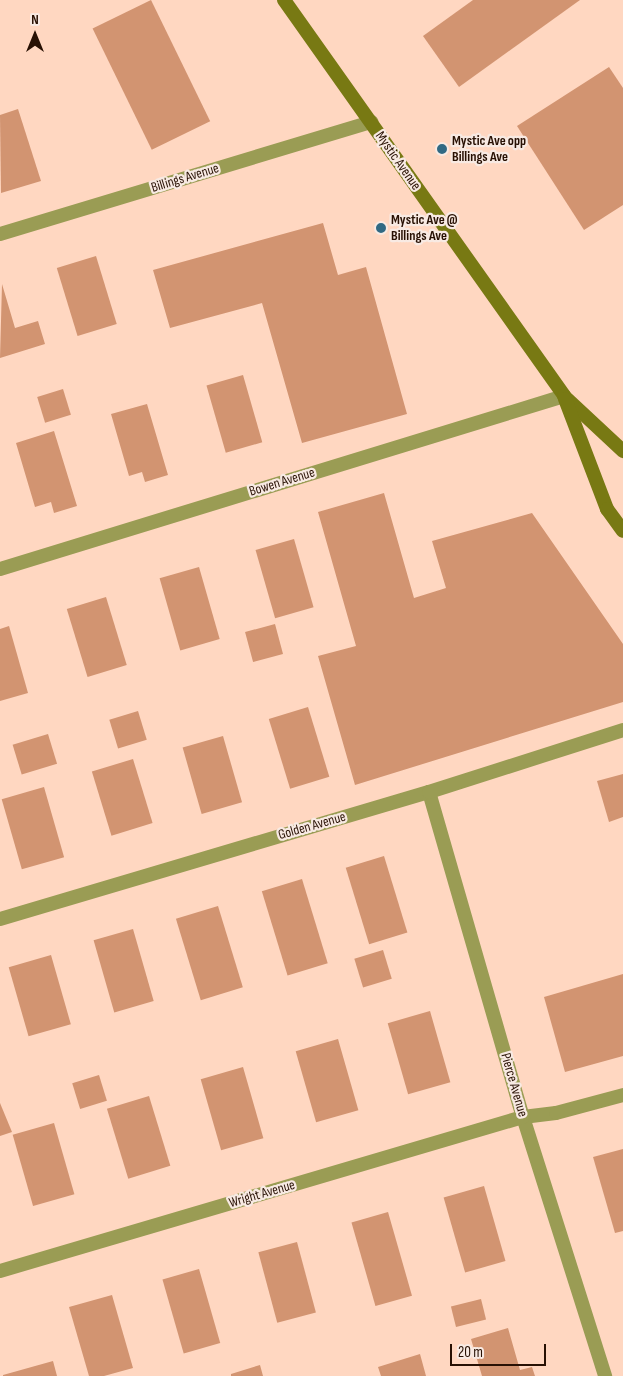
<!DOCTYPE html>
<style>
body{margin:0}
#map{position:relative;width:623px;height:1376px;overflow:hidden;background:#ffd7c1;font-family:"Sofia Sans Condensed",sans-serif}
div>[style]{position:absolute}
.building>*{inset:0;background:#d29471;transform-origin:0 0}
.service>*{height:14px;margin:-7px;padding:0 7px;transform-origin:7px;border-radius:7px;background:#9a9c54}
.minor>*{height:14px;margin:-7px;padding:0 7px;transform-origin:7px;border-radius:7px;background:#9a9c54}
.secondary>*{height:14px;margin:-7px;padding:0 7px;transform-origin:7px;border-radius:7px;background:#787913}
.dots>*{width:14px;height:14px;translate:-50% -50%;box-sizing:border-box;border:2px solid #f8eae3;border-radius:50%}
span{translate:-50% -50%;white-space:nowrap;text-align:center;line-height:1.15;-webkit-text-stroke:4.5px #f8eae3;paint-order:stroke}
.poi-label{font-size:14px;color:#281104;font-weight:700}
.left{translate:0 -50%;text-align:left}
.street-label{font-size:14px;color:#281104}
.north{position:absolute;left:10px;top:10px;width:50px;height:50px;-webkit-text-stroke:4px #f8eae3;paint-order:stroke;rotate:0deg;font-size:14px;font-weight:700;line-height:20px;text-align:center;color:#281104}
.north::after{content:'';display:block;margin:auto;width:18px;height:22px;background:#281104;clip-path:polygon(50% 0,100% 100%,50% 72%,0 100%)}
.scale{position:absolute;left:450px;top:1344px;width:96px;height:22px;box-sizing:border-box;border:2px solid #281104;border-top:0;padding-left:6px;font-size:15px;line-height:18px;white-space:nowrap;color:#281104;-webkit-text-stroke:4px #f8eae3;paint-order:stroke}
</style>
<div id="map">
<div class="building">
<i style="left:151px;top:0;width:135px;height:65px;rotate:64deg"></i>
<i style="clip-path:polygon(473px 0,580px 0,459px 87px,423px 36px)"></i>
<i style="clip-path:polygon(609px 67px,623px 88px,623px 205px,584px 230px,517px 126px)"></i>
<i style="clip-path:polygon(18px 109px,41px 181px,1px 193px,0 115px)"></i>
<i style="clip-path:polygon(323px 223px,338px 275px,366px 267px,407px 414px,302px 443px,262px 303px,170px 328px,153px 270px)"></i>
<i style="left:96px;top:256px;width:71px;height:41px;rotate:73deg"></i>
<i style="clip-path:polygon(2px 284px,15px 328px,38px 321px,45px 344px,0 358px)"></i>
<i style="left:243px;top:375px;width:70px;height:38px;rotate:74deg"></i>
<i style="left:63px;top:389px;width:27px;height:27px;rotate:73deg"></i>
<i style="clip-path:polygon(147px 404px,168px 475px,145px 482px,142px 472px,129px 476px,111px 414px)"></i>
<i style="clip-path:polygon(54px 431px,77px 506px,54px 513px,51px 502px,35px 507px,16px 443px)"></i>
<i style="clip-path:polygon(384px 493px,414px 598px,446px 588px,432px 541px,532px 513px,623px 644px,623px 702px,355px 785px,318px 656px,356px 646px,318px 512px)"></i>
<i style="left:294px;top:539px;width:71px;height:40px;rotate:74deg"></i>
<i style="left:199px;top:567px;width:75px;height:41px;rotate:74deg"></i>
<i style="left:106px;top:597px;width:71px;height:41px;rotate:73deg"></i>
<i style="left:275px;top:624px;width:31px;height:31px;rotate:75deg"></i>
<i style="clip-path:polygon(9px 626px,28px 693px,0 701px,0 629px)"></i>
<i style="left:308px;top:707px;width:73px;height:41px;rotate:73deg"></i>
<i style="left:138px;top:711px;width:30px;height:30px;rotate:73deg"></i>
<i style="left:48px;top:734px;width:31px;height:37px;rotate:73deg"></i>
<i style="left:223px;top:736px;width:69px;height:42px;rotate:74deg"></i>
<i style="left:133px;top:759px;width:67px;height:43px;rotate:73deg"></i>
<i style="clip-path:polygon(623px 774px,623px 817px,609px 822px,597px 781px)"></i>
<i style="left:44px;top:787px;width:73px;height:44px;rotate:74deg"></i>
<i style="left:384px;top:856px;width:80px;height:40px;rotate:73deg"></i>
<i style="left:302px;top:879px;width:88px;height:42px;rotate:73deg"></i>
<i style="left:218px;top:906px;width:85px;height:44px;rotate:73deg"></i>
<i style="left:133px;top:929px;width:75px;height:41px;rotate:74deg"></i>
<i style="left:383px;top:950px;width:30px;height:30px;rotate:73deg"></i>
<i style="left:51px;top:955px;width:72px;height:44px;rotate:74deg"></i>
<i style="clip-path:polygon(623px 974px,623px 1056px,565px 1072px,544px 997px)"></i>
<i style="left:430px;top:1011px;width:74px;height:44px;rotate:74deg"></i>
<i style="left:338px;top:1039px;width:74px;height:44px;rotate:74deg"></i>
<i style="left:243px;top:1067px;width:74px;height:44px;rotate:74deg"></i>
<i style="left:99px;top:1075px;width:27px;height:28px;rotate:73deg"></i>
<i style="left:149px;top:1096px;width:73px;height:44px;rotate:73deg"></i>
<i style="clip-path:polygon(0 1103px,12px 1132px,0 1136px)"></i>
<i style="left:54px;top:1123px;width:74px;height:43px;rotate:74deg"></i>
<i style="clip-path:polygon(623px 1149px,623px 1231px,615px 1233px,593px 1157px)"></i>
<i style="left:484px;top:1186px;width:78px;height:42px;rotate:74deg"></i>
<i style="left:388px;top:1212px;width:87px;height:38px;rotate:74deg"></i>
<i style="left:297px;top:1242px;width:73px;height:40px;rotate:75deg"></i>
<i style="left:199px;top:1269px;width:77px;height:38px;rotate:74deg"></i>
<i style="clip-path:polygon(112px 1295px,133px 1368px,104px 1376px,89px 1376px,69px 1307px)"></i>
<i style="left:481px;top:1299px;width:21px;height:31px;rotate:76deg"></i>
<i style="clip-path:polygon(508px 1328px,520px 1370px,532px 1367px,535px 1376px,482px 1376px,471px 1339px)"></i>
<i style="clip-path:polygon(420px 1354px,426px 1376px,381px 1376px,378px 1367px)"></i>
<i style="clip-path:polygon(53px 1361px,57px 1376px,3px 1376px,3px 1375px)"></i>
<i style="clip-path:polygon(260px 1365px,263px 1376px,231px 1376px,231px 1374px)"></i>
</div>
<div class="service">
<i style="left:523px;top:1117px;width:33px;rotate:-7deg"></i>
<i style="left:556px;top:1113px;width:69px;rotate:-15deg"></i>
</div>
<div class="minor">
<i style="left:0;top:234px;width:388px;rotate:-16.8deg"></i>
<i style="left:0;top:569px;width:590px;rotate:-17.05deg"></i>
<i style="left:429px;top:792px;width:338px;rotate:73.9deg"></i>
<i style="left:523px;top:1117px;width:272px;rotate:72.4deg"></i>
<i style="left:0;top:919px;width:447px;rotate:-16.5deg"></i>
<i style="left:429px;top:792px;width:204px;rotate:-17.7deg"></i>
<i style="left:0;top:1271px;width:545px;rotate:-16.41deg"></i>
</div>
<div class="secondary">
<i style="left:284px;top:0;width:485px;rotate:54.7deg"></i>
<i style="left:564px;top:396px;width:81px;rotate:43deg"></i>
<i style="left:565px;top:399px;width:118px;rotate:69.1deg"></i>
<i style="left:607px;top:509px;width:27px;rotate:54deg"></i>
</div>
<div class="dots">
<i style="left:442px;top:149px;background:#316983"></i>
<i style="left:381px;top:228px;background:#316983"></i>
</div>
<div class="poi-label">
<span class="left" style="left:452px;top:149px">Mystic Ave opp<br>Billings Ave</span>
<span class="left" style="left:391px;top:228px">Mystic Ave @<br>Billings Ave</span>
</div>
<div class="street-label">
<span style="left:398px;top:161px;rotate:55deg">Mystic Avenue</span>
<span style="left:185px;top:178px;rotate:-17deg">Billings Avenue</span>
<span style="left:282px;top:482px;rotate:-17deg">Bowen Avenue</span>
<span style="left:312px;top:826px;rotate:-16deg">Golden Avenue</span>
<span style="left:514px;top:1085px;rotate:74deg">Pierce Avenue</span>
<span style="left:262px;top:1194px;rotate:-16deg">Wright Avenue</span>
</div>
<div class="north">N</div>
<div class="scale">20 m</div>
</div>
